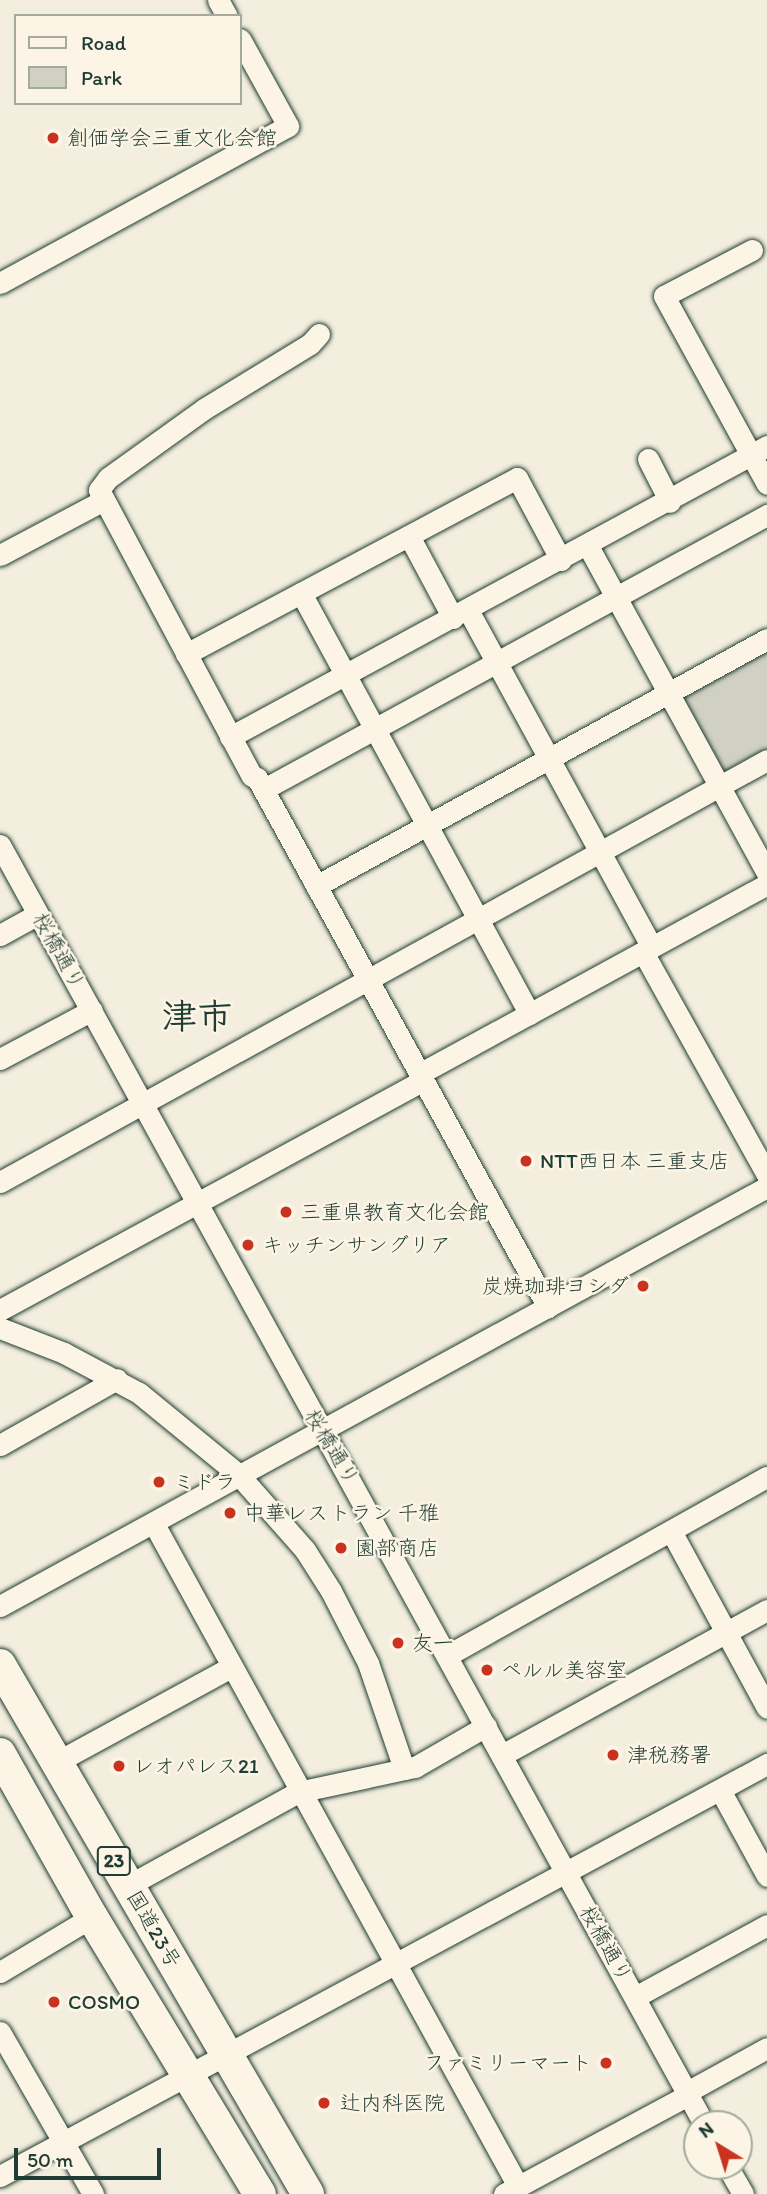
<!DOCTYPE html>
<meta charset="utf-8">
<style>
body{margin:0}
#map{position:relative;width:767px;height:2194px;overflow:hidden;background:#f3eede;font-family:Itim,"Klee One",sans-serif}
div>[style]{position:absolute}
.green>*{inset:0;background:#d0d1c2}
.roads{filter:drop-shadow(0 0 2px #1f3d34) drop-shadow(0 0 2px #1f3d34)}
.minor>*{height:21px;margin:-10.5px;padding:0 10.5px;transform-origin:10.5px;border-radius:10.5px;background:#fcf5e5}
.highway>*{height:32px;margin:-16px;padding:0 16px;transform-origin:16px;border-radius:16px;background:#fcf5e5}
.dots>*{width:19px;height:19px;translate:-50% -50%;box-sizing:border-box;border:4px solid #fcf5e5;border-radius:50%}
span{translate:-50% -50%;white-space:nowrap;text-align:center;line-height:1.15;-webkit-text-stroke:5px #fcf5e5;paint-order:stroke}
.shield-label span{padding:2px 5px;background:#fcf5e5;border:2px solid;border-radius:5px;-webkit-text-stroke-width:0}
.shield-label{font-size:19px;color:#1f3d34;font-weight:700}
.poi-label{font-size:21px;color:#1f3d34}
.left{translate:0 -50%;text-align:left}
.right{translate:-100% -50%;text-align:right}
.street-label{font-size:21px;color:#1f3d34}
.town-label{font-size:35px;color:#1f3d34;font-weight:700}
.legend{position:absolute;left:14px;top:14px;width:228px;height:91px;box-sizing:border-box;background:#fcf5e5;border:2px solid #a4ab9e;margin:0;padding:9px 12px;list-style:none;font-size:21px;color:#1f3d34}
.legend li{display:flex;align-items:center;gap:14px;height:35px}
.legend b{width:35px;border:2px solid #a4ab9e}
.north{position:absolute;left:683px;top:2110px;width:70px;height:70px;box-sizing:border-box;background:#fcf5e5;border:2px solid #a4ab9e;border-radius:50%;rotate:322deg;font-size:19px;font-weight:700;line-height:28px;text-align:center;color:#1f3d34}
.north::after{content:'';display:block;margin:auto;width:24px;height:32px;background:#c8321e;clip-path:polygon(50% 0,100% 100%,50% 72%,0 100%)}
.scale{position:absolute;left:14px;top:2148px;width:147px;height:32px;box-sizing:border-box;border:4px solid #1f3d34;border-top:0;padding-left:9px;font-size:21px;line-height:24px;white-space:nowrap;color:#1f3d34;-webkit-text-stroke:5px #fcf5e5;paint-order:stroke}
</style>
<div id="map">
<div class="green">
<i style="clip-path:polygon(767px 646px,767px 753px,722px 777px,678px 696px)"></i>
</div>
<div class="roads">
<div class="minor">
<i style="left:218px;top:0;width:18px;rotate:61deg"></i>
<i style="left:752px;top:250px;width:99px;rotate:152.4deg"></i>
<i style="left:664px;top:296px;width:214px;rotate:61.3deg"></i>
<i style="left:0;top:283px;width:328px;rotate:-28.6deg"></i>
<i style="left:288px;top:126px;width:99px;rotate:-118.9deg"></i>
<i style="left:319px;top:334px;width:13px;rotate:132deg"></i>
<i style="left:310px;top:344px;width:124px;rotate:148.5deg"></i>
<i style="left:204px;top:409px;width:118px;rotate:144.3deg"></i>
<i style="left:108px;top:478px;width:15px;rotate:127deg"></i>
<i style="left:99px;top:490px;width:324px;rotate:61.9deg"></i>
<i style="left:252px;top:776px;width:5px;rotate:22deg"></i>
<i style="left:257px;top:778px;width:604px;rotate:61.19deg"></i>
<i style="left:648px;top:459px;width:48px;rotate:62.9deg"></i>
<i style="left:409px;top:536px;width:93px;rotate:61.8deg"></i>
<i style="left:588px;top:546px;width:373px;rotate:61.3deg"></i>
<i style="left:0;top:555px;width:115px;rotate:-27.9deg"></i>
<i style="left:301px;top:593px;width:479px;rotate:61.5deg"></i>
<i style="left:468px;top:610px;width:384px;rotate:61.4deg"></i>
<i style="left:186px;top:654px;width:375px;rotate:-28deg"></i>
<i style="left:517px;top:478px;width:93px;rotate:61.8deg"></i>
<i style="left:230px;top:737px;width:611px;rotate:-28.45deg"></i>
<i style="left:264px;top:789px;width:573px;rotate:-28.58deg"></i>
<i style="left:0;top:845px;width:1460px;rotate:61.17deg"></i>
<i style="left:316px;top:886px;width:514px;rotate:-28.71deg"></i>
<i style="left:0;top:935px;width:43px;rotate:-28.9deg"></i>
<i style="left:643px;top:952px;width:255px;rotate:60.9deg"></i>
<i style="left:0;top:1059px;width:104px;rotate:-28deg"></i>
<i style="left:419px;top:1074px;width:396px;rotate:-28.6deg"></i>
<i style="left:0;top:1182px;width:875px;rotate:-28.82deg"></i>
<i style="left:0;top:1310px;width:481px;rotate:-28.5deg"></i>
<i style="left:0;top:1328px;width:69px;rotate:21.3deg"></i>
<i style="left:64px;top:1353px;width:85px;rotate:28.1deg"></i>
<i style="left:139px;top:1393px;width:128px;rotate:39.3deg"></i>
<i style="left:238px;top:1474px;width:101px;rotate:48.6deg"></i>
<i style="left:305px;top:1550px;width:49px;rotate:57.6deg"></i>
<i style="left:331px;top:1591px;width:81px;rotate:62.8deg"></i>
<i style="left:368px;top:1663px;width:112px;rotate:71.2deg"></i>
<i style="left:0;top:1445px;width:134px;rotate:-29.4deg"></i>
<i style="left:154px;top:1524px;width:755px;rotate:61.2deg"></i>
<i style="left:671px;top:1531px;width:201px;rotate:61.5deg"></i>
<i style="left:0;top:1606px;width:874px;rotate:-28.65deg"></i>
<i style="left:448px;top:1655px;width:365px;rotate:-29.2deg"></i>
<i style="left:502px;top:1755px;width:302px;rotate:-28.7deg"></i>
<i style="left:55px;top:1763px;width:200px;rotate:-28.6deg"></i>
<i style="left:720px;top:1790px;width:98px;rotate:61.3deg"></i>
<i style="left:129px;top:1885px;width:193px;rotate:-28.8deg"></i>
<i style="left:298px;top:1792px;width:120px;rotate:-12.1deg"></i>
<i style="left:415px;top:1767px;width:82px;rotate:-30deg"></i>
<i style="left:0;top:1972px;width:107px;rotate:-30.9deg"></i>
<i style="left:635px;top:1997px;width:150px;rotate:-28.6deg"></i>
<i style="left:0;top:2032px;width:187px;rotate:60.1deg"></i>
<i style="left:687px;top:2092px;width:91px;rotate:-28.8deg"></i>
<i style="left:727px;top:2166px;width:32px;rotate:60deg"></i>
<i style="left:0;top:2176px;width:871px;rotate:-28.24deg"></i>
<i style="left:504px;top:2194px;width:209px;rotate:-28.3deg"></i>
</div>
<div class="highway">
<i style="left:0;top:1665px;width:612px;rotate:59.79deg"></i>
<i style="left:0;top:1754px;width:187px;rotate:60.6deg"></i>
<i style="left:92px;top:1917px;width:324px;rotate:58.8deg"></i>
</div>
</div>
<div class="dots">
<i style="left:53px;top:138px;background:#c8321e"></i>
<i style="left:526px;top:1161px;background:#c8321e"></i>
<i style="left:286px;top:1212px;background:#c8321e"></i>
<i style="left:248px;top:1245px;background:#c8321e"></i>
<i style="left:643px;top:1286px;background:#c8321e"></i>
<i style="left:159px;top:1482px;background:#c8321e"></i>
<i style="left:230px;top:1513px;background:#c8321e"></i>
<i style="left:341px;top:1548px;background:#c8321e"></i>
<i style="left:398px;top:1643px;background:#c8321e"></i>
<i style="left:487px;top:1670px;background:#c8321e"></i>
<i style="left:613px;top:1755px;background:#c8321e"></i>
<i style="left:119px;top:1766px;background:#c8321e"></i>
<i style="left:54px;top:2002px;background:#c8321e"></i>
<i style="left:606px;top:2063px;background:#c8321e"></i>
<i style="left:324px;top:2103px;background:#c8321e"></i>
</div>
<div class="shield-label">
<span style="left:114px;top:1861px">23</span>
</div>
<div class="poi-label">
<span class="left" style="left:67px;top:138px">創価学会三重文化会館</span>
<span class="left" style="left:540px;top:1161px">NTT西日本 三重支店</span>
<span class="left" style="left:300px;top:1212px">三重県教育文化会館</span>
<span class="left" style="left:262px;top:1245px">キッチンサングリア</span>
<span class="right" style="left:629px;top:1286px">炭焼珈琲ヨシダ</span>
<span class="left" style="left:173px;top:1482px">ミドラ</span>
<span class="left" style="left:244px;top:1513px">中華レストラン 千雅</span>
<span class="left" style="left:355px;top:1548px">園部商店</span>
<span class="left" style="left:412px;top:1643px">友一</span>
<span class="left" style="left:501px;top:1670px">ペルル美容室</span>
<span class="left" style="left:627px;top:1755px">津税務署</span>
<span class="left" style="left:133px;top:1766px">レオパレス21</span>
<span class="left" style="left:68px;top:2002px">COSMO</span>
<span class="right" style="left:592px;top:2063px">ファミリーマート</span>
<span class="left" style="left:340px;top:2103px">辻内科医院</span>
</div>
<div class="street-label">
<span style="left:59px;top:951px;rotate:61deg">桜橋通り</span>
<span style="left:332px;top:1447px;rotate:59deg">桜橋通り</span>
<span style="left:154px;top:1929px;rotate:60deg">国道23号</span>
<span style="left:606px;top:1944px;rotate:61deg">桜橋通り</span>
</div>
<div class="town-label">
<span style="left:197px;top:1016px">津市</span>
</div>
<ul class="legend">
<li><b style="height:9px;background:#fcf5e5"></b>Road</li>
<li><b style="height:19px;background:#d0d1c2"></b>Park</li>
</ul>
<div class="north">N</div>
<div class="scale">50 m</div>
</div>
